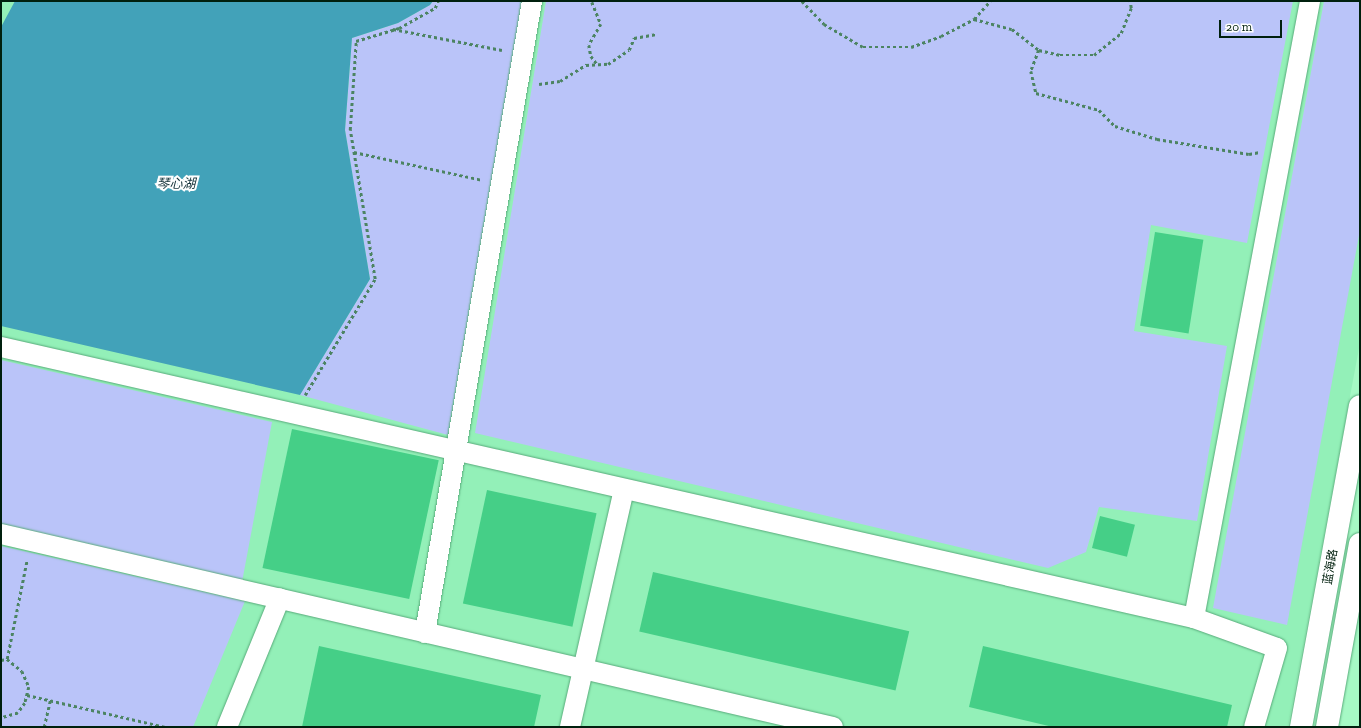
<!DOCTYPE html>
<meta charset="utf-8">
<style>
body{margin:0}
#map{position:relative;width:1361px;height:728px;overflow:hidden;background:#a6f9c5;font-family:"Zilla Slab","Noto Sans SC",serif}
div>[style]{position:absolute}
.built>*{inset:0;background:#93f0b8}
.green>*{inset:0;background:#bac4f9}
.water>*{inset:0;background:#42a2b9}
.building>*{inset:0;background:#45cf87;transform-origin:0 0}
.path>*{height:2.5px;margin-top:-1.25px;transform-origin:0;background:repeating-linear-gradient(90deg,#4c8462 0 3px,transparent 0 6px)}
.roads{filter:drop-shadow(0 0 1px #58aa7a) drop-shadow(0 0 1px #58aa7a)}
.minor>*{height:20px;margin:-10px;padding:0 10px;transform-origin:10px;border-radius:10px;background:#fff}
.tertiary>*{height:22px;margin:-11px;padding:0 11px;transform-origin:11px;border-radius:11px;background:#fff}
span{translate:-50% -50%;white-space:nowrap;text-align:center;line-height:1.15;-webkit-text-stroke:4px #fff;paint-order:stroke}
.street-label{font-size:12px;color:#00200e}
.water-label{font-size:13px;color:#153239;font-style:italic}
.frame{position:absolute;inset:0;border:2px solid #00200e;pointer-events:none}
.scale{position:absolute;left:1219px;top:20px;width:63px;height:18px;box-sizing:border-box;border:2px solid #00200e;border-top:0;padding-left:5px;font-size:12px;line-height:14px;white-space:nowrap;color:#00200e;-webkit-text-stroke:3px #fff;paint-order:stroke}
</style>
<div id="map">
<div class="built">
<i style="clip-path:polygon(1px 1px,1360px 1px,1360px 343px,1288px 727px,1px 727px)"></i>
</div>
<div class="green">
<i style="clip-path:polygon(433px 1px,522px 1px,448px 435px,300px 395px,370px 279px,345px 130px,352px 38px,398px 23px,430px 5px)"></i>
<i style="clip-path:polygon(546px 1px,1293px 1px,1247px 243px,1151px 225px,1134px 331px,1227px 346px,1197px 521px,1099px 507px,1086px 552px,1048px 568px,475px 433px)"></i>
<i style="clip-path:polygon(1324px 1px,1360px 1px,1360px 230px,1287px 625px,1213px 608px)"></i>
<i style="clip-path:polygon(1px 360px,272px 422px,242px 582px,1px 526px)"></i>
<i style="clip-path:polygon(1px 546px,245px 601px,193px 727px,1px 727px)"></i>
</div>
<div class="water">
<i style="clip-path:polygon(15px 1px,433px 1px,430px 5px,398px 23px,352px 38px,345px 130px,370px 279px,300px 395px,1px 326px,1px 27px)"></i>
</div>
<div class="building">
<i style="left:1155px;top:232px;width:49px;height:95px;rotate:9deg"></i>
<i style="left:292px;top:429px;width:150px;height:142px;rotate:12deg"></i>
<i style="left:487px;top:490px;width:112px;height:116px;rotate:12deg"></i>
<i style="left:1100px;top:516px;width:36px;height:33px;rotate:14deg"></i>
<i style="left:653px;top:572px;width:263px;height:61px;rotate:13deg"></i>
<i style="clip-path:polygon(319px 646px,541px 695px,534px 727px,302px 727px)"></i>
<i style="clip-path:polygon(983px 646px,1232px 705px,1227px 727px,1053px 727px,969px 707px)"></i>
</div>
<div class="path">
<i style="left:802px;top:1px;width:32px;rotate:46deg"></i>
<i style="left:824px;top:24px;width:45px;rotate:30.5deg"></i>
<i style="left:863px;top:47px;width:48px"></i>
<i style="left:911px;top:47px;width:32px;rotate:-20deg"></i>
<i style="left:941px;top:36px;width:37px;rotate:-27deg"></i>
<i style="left:974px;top:19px;width:24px;rotate:-48deg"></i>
<i style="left:592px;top:2px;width:24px;rotate:68deg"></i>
<i style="left:601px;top:24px;width:24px;rotate:120deg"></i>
<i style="left:589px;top:45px;width:11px;rotate:80deg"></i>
<i style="left:591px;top:56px;width:10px;rotate:53deg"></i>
<i style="left:974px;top:19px;width:39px;rotate:15deg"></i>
<i style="left:1012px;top:29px;width:34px;rotate:38deg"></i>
<i style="left:1039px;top:50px;width:22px;rotate:13deg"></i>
<i style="left:1060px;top:55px;width:34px"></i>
<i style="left:1094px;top:55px;width:35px;rotate:-39deg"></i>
<i style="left:1121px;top:33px;width:27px;rotate:-68deg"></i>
<i style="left:1131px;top:8px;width:7px;rotate:-98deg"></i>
<i style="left:393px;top:29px;width:111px;rotate:10.9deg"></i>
<i style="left:1039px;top:50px;width:22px;rotate:111deg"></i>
<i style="left:1031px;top:71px;width:23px;rotate:77deg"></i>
<i style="left:1036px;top:93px;width:65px;rotate:15.1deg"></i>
<i style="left:1099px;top:110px;width:23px;rotate:45deg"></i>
<i style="left:1115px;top:126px;width:44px;rotate:17.2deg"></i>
<i style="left:1157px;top:139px;width:93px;rotate:9.3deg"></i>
<i style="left:1249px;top:154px;width:11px;rotate:-10deg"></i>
<i style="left:539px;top:84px;width:21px;rotate:-8deg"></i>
<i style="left:560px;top:81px;width:31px;rotate:-32deg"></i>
<i style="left:586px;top:65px;width:22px;rotate:-3deg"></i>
<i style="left:608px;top:64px;width:25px;rotate:-34deg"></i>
<i style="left:629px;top:50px;width:13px;rotate:-67deg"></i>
<i style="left:634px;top:38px;width:23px;rotate:-10deg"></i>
<i style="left:354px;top:152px;width:131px;rotate:12.3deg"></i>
<i style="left:305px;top:395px;width:135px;rotate:-58.9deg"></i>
<i style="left:375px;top:279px;width:151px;rotate:-99.5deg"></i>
<i style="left:350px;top:130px;width:89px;rotate:-86.1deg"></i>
<i style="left:356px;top:41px;width:45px;rotate:-16.8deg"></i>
<i style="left:399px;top:28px;width:41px;rotate:-29.1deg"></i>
<i style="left:435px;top:8px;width:8px;rotate:-67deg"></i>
<i style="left:7px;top:659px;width:101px;rotate:-78.6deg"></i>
<i style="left:1px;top:660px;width:6px;rotate:-9deg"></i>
<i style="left:7px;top:659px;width:19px;rotate:39deg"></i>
<i style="left:22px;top:671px;width:17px;rotate:66deg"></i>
<i style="left:29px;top:687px;width:16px;rotate:104deg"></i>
<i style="left:25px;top:703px;width:12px;rotate:125deg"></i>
<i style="left:18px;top:713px;width:18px;rotate:164deg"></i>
<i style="left:27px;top:695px;width:143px;rotate:13deg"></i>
<i style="left:44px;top:727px;width:27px;rotate:-77deg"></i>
</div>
<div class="roads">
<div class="minor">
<i style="left:1px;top:347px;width:1223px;rotate:12.8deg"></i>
<i style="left:1194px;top:618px;width:628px;rotate:-79.35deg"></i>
<i style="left:1px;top:534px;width:854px;rotate:13.06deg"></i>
<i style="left:1194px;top:618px;width:88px;rotate:19.9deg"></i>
<i style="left:1277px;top:648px;width:82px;rotate:106.2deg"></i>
<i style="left:425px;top:633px;width:641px;rotate:-80.39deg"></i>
<i style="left:227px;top:727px;width:139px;rotate:-67.7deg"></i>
<i style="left:570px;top:727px;width:244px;rotate:-77.2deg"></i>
</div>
<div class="tertiary">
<i style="left:1301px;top:727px;width:326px;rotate:-79.6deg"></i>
<i style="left:1327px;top:727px;width:186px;rotate:-79.8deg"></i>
</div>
</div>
<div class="street-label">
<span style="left:1331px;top:567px;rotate:-80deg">蓝海路</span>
</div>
<div class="water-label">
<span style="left:176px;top:184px">琴心湖</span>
</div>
<div class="frame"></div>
<div class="scale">20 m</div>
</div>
